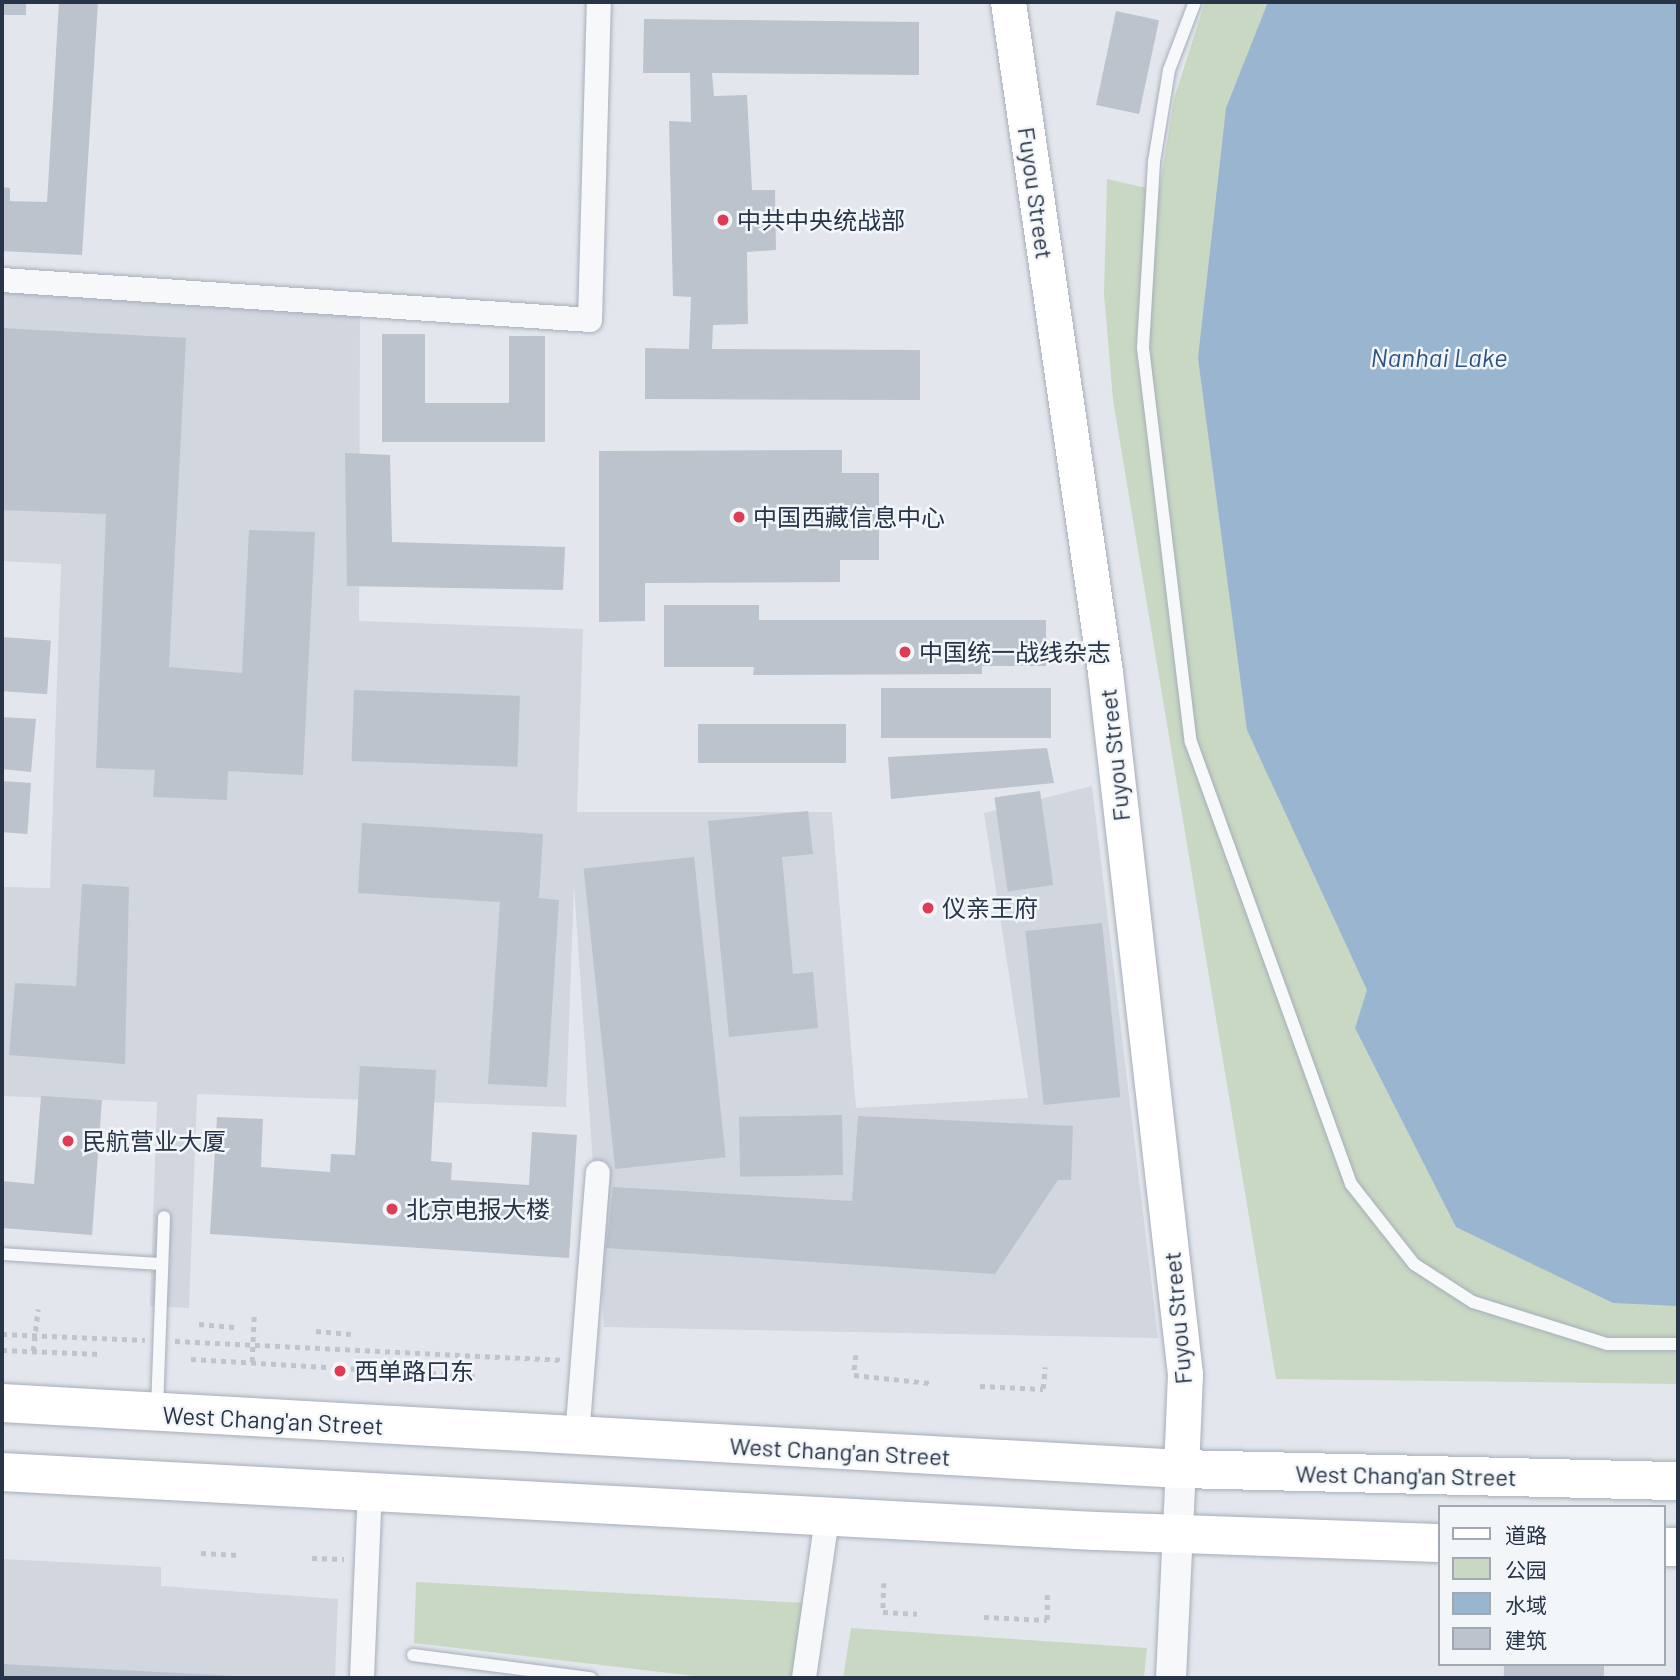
<!DOCTYPE html>
<meta charset="utf-8">
<style>
body{margin:0}
#map{position:relative;width:1680px;height:1680px;overflow:hidden;background:#e3e7ed;font-family:Barlow,"Noto Sans SC",sans-serif}
div>[style]{position:absolute}
.built>*{inset:0;background:#d1d6df}
.green>*{inset:0;background:#c9d8c3}
.water>*{inset:0;background:#9ab5d0}
.building>*{inset:0;background:#bcc3cd;transform-origin:0 0}
.path>*{height:4.5px;margin-top:-2.25px;transform-origin:0;background:repeating-linear-gradient(90deg,#c1c5cb 0 5px,transparent 0 10px)}
.roads{filter:drop-shadow(0 0 2px #a7aeb8) drop-shadow(0 0 2px #a7aeb8)}
.service>*{height:12px;margin:-6px;padding:0 6px;transform-origin:6px;border-radius:6px;background:#f7f8fa}
.minor>*{height:24px;margin:-12px;padding:0 12px;transform-origin:12px;border-radius:12px;background:#f7f8fa}
.tertiary>*{height:30px;margin:-15px;padding:0 15px;transform-origin:15px;border-radius:15px;background:#f7f8fa}
.secondary>*{height:35px;margin:-17.5px;padding:0 17.5px;transform-origin:17.5px;border-radius:17.5px;background:#fff}
.trunk>*{height:38px;margin:-19px;padding:0 19px;transform-origin:19px;border-radius:19px;background:#fff}
.dots>*{width:19px;height:19px;translate:-50% -50%;box-sizing:border-box;border:4px solid #f3f6f9;border-radius:50%}
span{translate:-50% -50%;white-space:nowrap;text-align:center;line-height:1.15;-webkit-text-stroke:5px #f3f6f9;paint-order:stroke}
.street-label{font-size:24px;color:#283447}
.poi-label{font-size:24px;color:#283447}
.left{translate:0 -50%;text-align:left}
.water-label{font-size:26px;color:#2d5381;font-style:italic}
.frame{position:absolute;inset:0;border:4px solid #283447;pointer-events:none}
.legend{position:absolute;left:1438px;top:1505px;width:228px;height:161px;box-sizing:border-box;background:#f3f6f9;border:2px solid #a2a8b2;margin:0;padding:9px 12px;list-style:none;font-size:21px;color:#283447}
.legend li{display:flex;align-items:center;gap:14px;height:35px}
.legend b{width:35px;border:2px solid #a2a8b2}
</style>
<div id="map">
<div class="built">
<i style="clip-path:polygon(2px 285px,360px 314px,359px 621px,583px 629px,577px 812px,832px 812px,856px 1108px,1028px 1098px,984px 813px,1092px 786px,1158px 1338px,604px 1327px,574px 885px,566px 1107px,197px 1094px,189px 1308px,150px 1306px,157px 1102px,2px 1096px,2px 887px,50px 888px,61px 564px,2px 561px)"></i>
<i style="clip-path:polygon(2px 1559px,161px 1567px,161px 1586px,338px 1599px,335px 1678px,2px 1678px)"></i>
</div>
<div class="green">
<i style="clip-path:polygon(1205px 2px,1678px 2px,1678px 1384px,1276px 1379px,1113px 400px,1104px 294px,1107px 179px,1159px 191px,1174px 99px)"></i>
<i style="clip-path:polygon(416px 1582px,805px 1603px,795px 1678px,711px 1678px,414px 1643px)"></i>
<i style="clip-path:polygon(851px 1628px,1147px 1648px,1144px 1678px,843px 1678px)"></i>
</div>
<div class="water">
<i style="clip-path:polygon(1268px 2px,1678px 2px,1678px 1306px,1613px 1303px,1456px 1227px,1355px 1028px,1367px 990px,1247px 730px,1198px 358px,1226px 108px)"></i>
</div>
<div class="building">
<i style="left:2px;top:2px;width:24px;height:13px"></i>
<i style="clip-path:polygon(59px 2px,98px 2px,82px 255px,2px 251px,2px 187px,10px 188px,10px 201px,47px 202px)"></i>
<i style="left:1116px;top:11px;width:44px;height:96px;rotate:12deg"></i>
<i style="clip-path:polygon(644px 19px,919px 22px,919px 75px,712px 73px,714px 96px,747px 95px,752px 190px,775px 190px,776px 250px,747px 252px,748px 324px,713px 325px,712px 349px,920px 350px,920px 400px,645px 399px,645px 348px,689px 349px,691px 297px,673px 296px,669px 121px,691px 122px,690px 73px,643px 73px)"></i>
<i style="clip-path:polygon(2px 328px,186px 338px,169px 667px,242px 673px,249px 530px,315px 532px,303px 775px,228px 771px,227px 800px,153px 797px,155px 770px,96px 768px,106px 514px,2px 510px)"></i>
<i style="clip-path:polygon(382px 334px,425px 334px,425px 403px,509px 403px,509px 336px,545px 336px,545px 442px,382px 442px)"></i>
<i style="clip-path:polygon(842px 450px,842px 473px,879px 473px,879px 560px,840px 560px,840px 582px,645px 583px,645px 621px,599px 622px,599px 451px)"></i>
<i style="clip-path:polygon(345px 453px,390px 455px,392px 542px,565px 547px,563px 590px,347px 586px)"></i>
<i style="clip-path:polygon(664px 605px,759px 605px,759px 620px,1046px 620px,1046px 666px,982px 666px,982px 674px,753px 675px,754px 667px,664px 667px)"></i>
<i style="left:2px;top:637px;width:49px;height:54px;rotate:4deg"></i>
<i style="left:1051px;top:688px;width:50px;height:170px;rotate:90deg"></i>
<i style="left:354px;top:690px;width:166px;height:71px;rotate:2deg"></i>
<i style="clip-path:polygon(2px 717px,36px 719px,31px 772px,2px 769px)"></i>
<i style="left:698px;top:724px;width:148px;height:39px"></i>
<i style="clip-path:polygon(1047px 748px,1054px 783px,891px 799px,888px 757px)"></i>
<i style="left:2px;top:781px;width:29px;height:51px;rotate:4deg"></i>
<i style="left:1040px;top:791px;width:95px;height:46px;rotate:82deg"></i>
<i style="clip-path:polygon(808px 811px,813px 854px,782px 857px,793px 974px,813px 972px,818px 1028px,729px 1037px,708px 821px)"></i>
<i style="clip-path:polygon(362px 823px,543px 834px,539px 898px,559px 900px,547px 1087px,488px 1084px,500px 902px,358px 893px)"></i>
<i style="left:694px;top:857px;width:302px;height:111px;rotate:84deg"></i>
<i style="clip-path:polygon(82px 884px,129px 887px,125px 1064px,9px 1055px,15px 983px,76px 986px)"></i>
<i style="left:1102px;top:923px;width:175px;height:77px;rotate:84deg"></i>
<i style="clip-path:polygon(360px 1066px,436px 1070px,431px 1161px,452px 1163px,451px 1180px,529px 1185px,532px 1132px,577px 1135px,569px 1258px,210px 1234px,217px 1117px,263px 1119px,261px 1167px,330px 1172px,331px 1154px,355px 1155px)"></i>
<i style="clip-path:polygon(41px 1096px,102px 1100px,92px 1235px,2px 1228px,2px 1181px,34px 1184px)"></i>
<i style="left:842px;top:1115px;width:60px;height:103px;rotate:89deg"></i>
<i style="clip-path:polygon(858px 1116px,1073px 1126px,1071px 1180px,1058px 1180px,995px 1274px,606px 1248px,613px 1187px,852px 1201px)"></i>
<i style="clip-path:polygon(2px 1664px,236px 1676px,236px 1678px,2px 1678px)"></i>
<i style="left:1504px;top:1664px;width:100px;height:14px;rotate:1deg"></i>
</div>
<div class="path">
<i style="left:199px;top:1324px;width:38px;rotate:5deg"></i>
<i style="left:316px;top:1331px;width:35px;rotate:5deg"></i>
<i style="left:2px;top:1334px;width:143px;rotate:2.4deg"></i>
<i style="left:175px;top:1341px;width:386px;rotate:2.8deg"></i>
<i style="left:2px;top:1350px;width:98px;rotate:2.3deg"></i>
<i style="left:33px;top:1351px;width:42px;rotate:-83.2deg"></i>
<i style="left:856px;top:1355px;width:20px;rotate:96deg"></i>
<i style="left:854px;top:1375px;width:76px;rotate:6deg"></i>
<i style="left:191px;top:1359px;width:284px;rotate:3.4deg"></i>
<i style="left:252px;top:1362px;width:48px;rotate:-87.6deg"></i>
<i style="left:980px;top:1386px;width:63px;rotate:2.7deg"></i>
<i style="left:1043px;top:1389px;width:22px;rotate:-85deg"></i>
<i style="left:201px;top:1553px;width:37px;rotate:3deg"></i>
<i style="left:312px;top:1558px;width:32px;rotate:2deg"></i>
<i style="left:884px;top:1583px;width:29px;rotate:92deg"></i>
<i style="left:883px;top:1612px;width:34px;rotate:3deg"></i>
<i style="left:984px;top:1617px;width:63px;rotate:2.7deg"></i>
<i style="left:1047px;top:1620px;width:28px;rotate:-90deg"></i>
</div>
<div class="roads">
<div class="service">
<i style="left:1195px;top:2px;width:73px;rotate:110.9deg"></i>
<i style="left:1169px;top:70px;width:93px;rotate:99.3deg"></i>
<i style="left:1154px;top:162px;width:186px;rotate:93.4deg"></i>
<i style="left:1143px;top:348px;width:397px;rotate:83.1deg"></i>
<i style="left:1191px;top:742px;width:470px;rotate:70.1deg"></i>
<i style="left:1351px;top:1184px;width:102px;rotate:51.8deg"></i>
<i style="left:1414px;top:1264px;width:70px;rotate:32.8deg"></i>
<i style="left:1473px;top:1302px;width:140px;rotate:17.4deg"></i>
<i style="left:1607px;top:1344px;width:71px"></i>
<i style="left:2px;top:1254px;width:160px;rotate:3.6deg"></i>
<i style="left:157px;top:1409px;width:192px;rotate:-87.9deg"></i>
<i style="left:413px;top:1655px;width:179px;rotate:7.4deg"></i>
</div>
<div class="minor">
<i style="left:2px;top:280px;width:589px;rotate:3.89deg"></i>
<i style="left:590px;top:320px;width:318px;rotate:-88.4deg"></i>
<i style="left:577px;top:1437px;width:265px;rotate:-85.5deg"></i>
<i style="left:362px;top:1678px;width:187px;rotate:-87.6deg"></i>
<i style="left:804px;top:1678px;width:162px;rotate:-81.8deg"></i>
</div>
<div class="tertiary">
<i style="left:1171px;top:1678px;width:209px;rotate:-87.3deg"></i>
</div>
<div class="secondary">
<i style="left:1008px;top:2px;width:677px;rotate:81.76deg"></i>
<i style="left:1105px;top:672px;width:707px;rotate:83.5deg"></i>
<i style="left:1185px;top:1374px;width:95px;rotate:92.4deg"></i>
</div>
<div class="trunk">
<i style="left:2px;top:1403px;width:1181px;rotate:3.2deg"></i>
<i style="left:1181px;top:1469px;width:497px;rotate:1.4deg"></i>
<i style="left:2px;top:1472px;width:1094px;rotate:3.09deg"></i>
<i style="left:1094px;top:1531px;width:346px;rotate:2deg"></i>
<i style="left:1664px;top:1547px;width:14px"></i>
</div>
</div>
<div class="dots">
<i style="left:723px;top:220px;background:#de3c55"></i>
<i style="left:739px;top:517px;background:#de3c55"></i>
<i style="left:905px;top:652px;background:#de3c55"></i>
<i style="left:928px;top:908px;background:#de3c55"></i>
<i style="left:68px;top:1141px;background:#de3c55"></i>
<i style="left:392px;top:1209px;background:#de3c55"></i>
<i style="left:340px;top:1371px;background:#de3c55"></i>
</div>
<div class="street-label">
<span style="left:1036px;top:193px;rotate:82deg">Fuyou Street</span>
<span style="left:1114px;top:755px;rotate:-96deg">Fuyou Street</span>
<span style="left:1177px;top:1318px;rotate:-95deg">Fuyou Street</span>
<span style="left:273px;top:1420px;rotate:3deg">West Chang'an Street</span>
<span style="left:840px;top:1451px;rotate:3deg">West Chang'an Street</span>
<span style="left:1406px;top:1475px;rotate:1deg">West Chang'an Street</span>
</div>
<div class="poi-label">
<span class="left" style="left:737px;top:220px">中共中央统战部</span>
<span class="left" style="left:753px;top:517px">中国西藏信息中心</span>
<span class="left" style="left:919px;top:652px">中国统一战线杂志</span>
<span class="left" style="left:942px;top:908px">仪亲王府</span>
<span class="left" style="left:82px;top:1141px">民航营业大厦</span>
<span class="left" style="left:406px;top:1209px">北京电报大楼</span>
<span class="left" style="left:354px;top:1371px">西单路口东</span>
</div>
<div class="water-label">
<span style="left:1439px;top:357px">Nanhai Lake</span>
</div>
<div class="frame"></div>
<ul class="legend">
<li><b style="height:9px;background:#fff"></b>道路</li>
<li><b style="height:19px;background:#c9d8c3"></b>公园</li>
<li><b style="height:19px;background:#9ab5d0"></b>水域</li>
<li><b style="height:19px;background:#bcc3cd"></b>建筑</li>
</ul>
</div>
